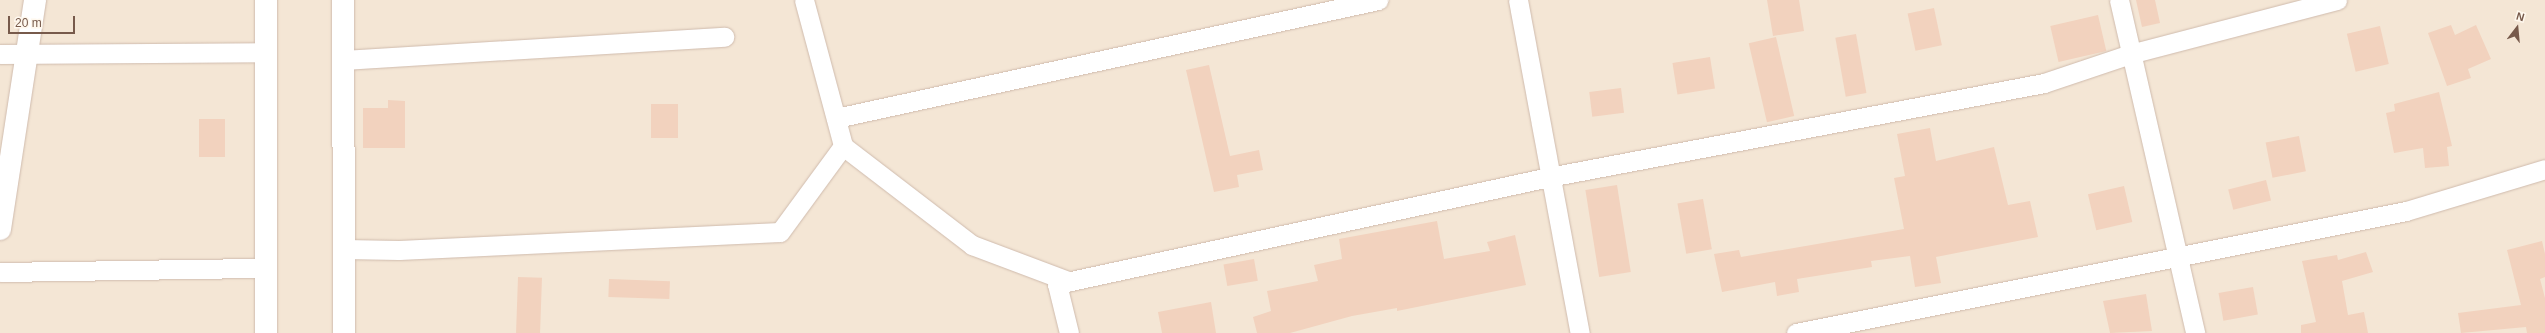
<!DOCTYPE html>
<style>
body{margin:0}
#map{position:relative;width:2545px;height:333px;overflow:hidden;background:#fdf4e7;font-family:Arial,sans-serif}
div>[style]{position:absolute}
.residential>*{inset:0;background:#f4e6d5;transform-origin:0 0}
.building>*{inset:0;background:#f2d2be;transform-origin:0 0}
.roads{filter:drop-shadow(0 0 1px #cfbbad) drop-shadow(0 0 1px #cfbbad)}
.street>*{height:19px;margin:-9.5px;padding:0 9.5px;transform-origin:9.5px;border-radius:9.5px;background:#fff}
.secondary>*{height:22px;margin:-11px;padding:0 11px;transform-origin:11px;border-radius:11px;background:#fff}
span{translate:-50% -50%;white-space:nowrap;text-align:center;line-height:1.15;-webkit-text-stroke:4px #fff8ee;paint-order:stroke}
.north{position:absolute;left:2497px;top:8px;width:40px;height:40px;-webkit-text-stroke:3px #fff8ee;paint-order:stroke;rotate:16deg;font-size:11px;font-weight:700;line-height:16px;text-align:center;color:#775a4b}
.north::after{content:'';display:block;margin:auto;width:14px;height:18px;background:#775a4b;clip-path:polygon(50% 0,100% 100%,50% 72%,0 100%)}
.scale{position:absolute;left:8px;top:16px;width:67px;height:18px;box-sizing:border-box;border:2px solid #775a4b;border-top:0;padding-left:5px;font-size:12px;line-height:14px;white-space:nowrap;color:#775a4b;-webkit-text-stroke:3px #fff8ee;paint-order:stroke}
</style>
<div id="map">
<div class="residential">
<i style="left:0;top:0;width:2545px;height:333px"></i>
</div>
<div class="building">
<i style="clip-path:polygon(1767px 0,1799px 0,1804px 31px,1773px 36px)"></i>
<i style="clip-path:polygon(2136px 0,2155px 0,2160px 23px,2142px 27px)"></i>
<i style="left:1934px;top:8px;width:38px;height:27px;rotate:78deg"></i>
<i style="left:2098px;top:15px;width:37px;height:49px;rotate:77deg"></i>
<i style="clip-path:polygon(2451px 25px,2455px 35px,2476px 25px,2491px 59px,2468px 69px,2471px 78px,2447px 86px,2428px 33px)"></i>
<i style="left:2380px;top:26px;width:39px;height:34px;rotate:77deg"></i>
<i style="left:1856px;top:34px;width:60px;height:21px;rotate:80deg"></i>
<i style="left:1776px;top:37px;width:81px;height:28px;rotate:77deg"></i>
<i style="left:1710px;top:57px;width:32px;height:38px;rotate:81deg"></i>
<i style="clip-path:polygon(1209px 65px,1230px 156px,1259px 150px,1263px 170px,1237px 175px,1239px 187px,1214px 192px,1186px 70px)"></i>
<i style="left:1621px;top:88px;width:25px;height:32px;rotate:83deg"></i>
<i style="clip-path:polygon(2439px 92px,2452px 146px,2447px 147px,2449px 166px,2425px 168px,2423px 148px,2394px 153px,2386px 113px,2395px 111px,2394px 104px)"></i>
<i style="clip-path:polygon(388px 100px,405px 101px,405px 148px,363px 148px,363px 108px,388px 108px)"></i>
<i style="left:651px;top:104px;width:27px;height:34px"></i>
<i style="left:199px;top:119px;width:26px;height:38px"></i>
<i style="clip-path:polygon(1930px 128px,1936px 161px,1994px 147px,2008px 205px,2030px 201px,2038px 237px,1936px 257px,1941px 283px,1915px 287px,1910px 256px,1871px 261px,1872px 267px,1797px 279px,1799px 292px,1777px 296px,1775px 282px,1722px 292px,1714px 254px,1739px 250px,1741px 257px,1904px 229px,1894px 178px,1905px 176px,1897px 134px)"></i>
<i style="left:2299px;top:136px;width:36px;height:34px;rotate:79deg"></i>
<i style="left:2266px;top:180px;width:21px;height:39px;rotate:76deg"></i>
<i style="left:1617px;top:185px;width:88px;height:32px;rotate:81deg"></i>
<i style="left:2124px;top:186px;width:37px;height:37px;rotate:77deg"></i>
<i style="left:1703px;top:199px;width:51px;height:26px;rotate:80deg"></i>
<i style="clip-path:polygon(1437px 221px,1444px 259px,1490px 251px,1487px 242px,1515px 235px,1526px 285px,1397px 311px,1397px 308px,1352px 316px,1290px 333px,1257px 333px,1253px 317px,1271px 311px,1267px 291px,1318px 281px,1314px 265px,1342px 259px,1339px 239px)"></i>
<i style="clip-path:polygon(2542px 241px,2545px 254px,2545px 277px,2540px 279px,2545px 298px,2545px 333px,2527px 333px,2526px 327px,2461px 333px,2458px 313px,2521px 305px,2507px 250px)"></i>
<i style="clip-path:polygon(2366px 252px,2373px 272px,2342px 281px,2348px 315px,2364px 312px,2368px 333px,2301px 333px,2301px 325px,2316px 322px,2302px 261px,2337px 255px,2338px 260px)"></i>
<i style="left:1254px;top:259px;width:22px;height:31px;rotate:80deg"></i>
<i style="left:518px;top:277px;width:24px;height:56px;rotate:2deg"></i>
<i style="left:609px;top:279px;width:61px;height:18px;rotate:2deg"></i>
<i style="left:2253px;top:287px;width:28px;height:35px;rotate:80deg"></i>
<i style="clip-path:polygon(2146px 294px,2152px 331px,2110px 333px,2103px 301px)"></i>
<i style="clip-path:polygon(1211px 302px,1216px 333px,1162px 333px,1158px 312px)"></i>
</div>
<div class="roads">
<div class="street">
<i style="left:804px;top:0;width:151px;rotate:75deg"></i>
<i style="left:843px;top:146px;width:163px;rotate:37.5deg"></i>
<i style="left:972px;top:245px;width:103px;rotate:20.6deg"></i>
<i style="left:1518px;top:0;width:339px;rotate:79.5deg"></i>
<i style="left:2119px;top:0;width:342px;rotate:77.1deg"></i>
<i style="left:0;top:54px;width:266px;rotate:-0.4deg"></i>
<i style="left:343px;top:60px;width:382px;rotate:-3.5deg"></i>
<i style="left:836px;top:118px;width:555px;rotate:-12.28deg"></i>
<i style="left:344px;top:249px;width:55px;rotate:1deg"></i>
<i style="left:399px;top:250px;width:381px;rotate:-2.7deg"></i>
<i style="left:780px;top:232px;width:107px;rotate:-53.8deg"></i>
<i style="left:0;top:272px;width:266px;rotate:-0.9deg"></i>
<i style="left:1069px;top:333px;width:50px;rotate:-103.8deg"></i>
<i style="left:1057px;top:284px;width:504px;rotate:-12.27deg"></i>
<i style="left:1549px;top:177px;width:504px;rotate:-10.75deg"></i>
<i style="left:2044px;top:83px;width:91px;rotate:-18.6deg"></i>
<i style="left:2130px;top:54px;width:214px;rotate:-14.6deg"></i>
<i style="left:1796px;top:333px;width:622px;rotate:-11.31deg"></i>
<i style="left:2406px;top:211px;width:145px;rotate:-16.8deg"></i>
</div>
<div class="secondary">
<i style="left:343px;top:0;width:333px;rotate:89.8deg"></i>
<i style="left:0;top:229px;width:232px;rotate:-81.3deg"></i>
<i style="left:266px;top:333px;width:333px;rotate:-90deg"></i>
</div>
</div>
<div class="north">N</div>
<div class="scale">20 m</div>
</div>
